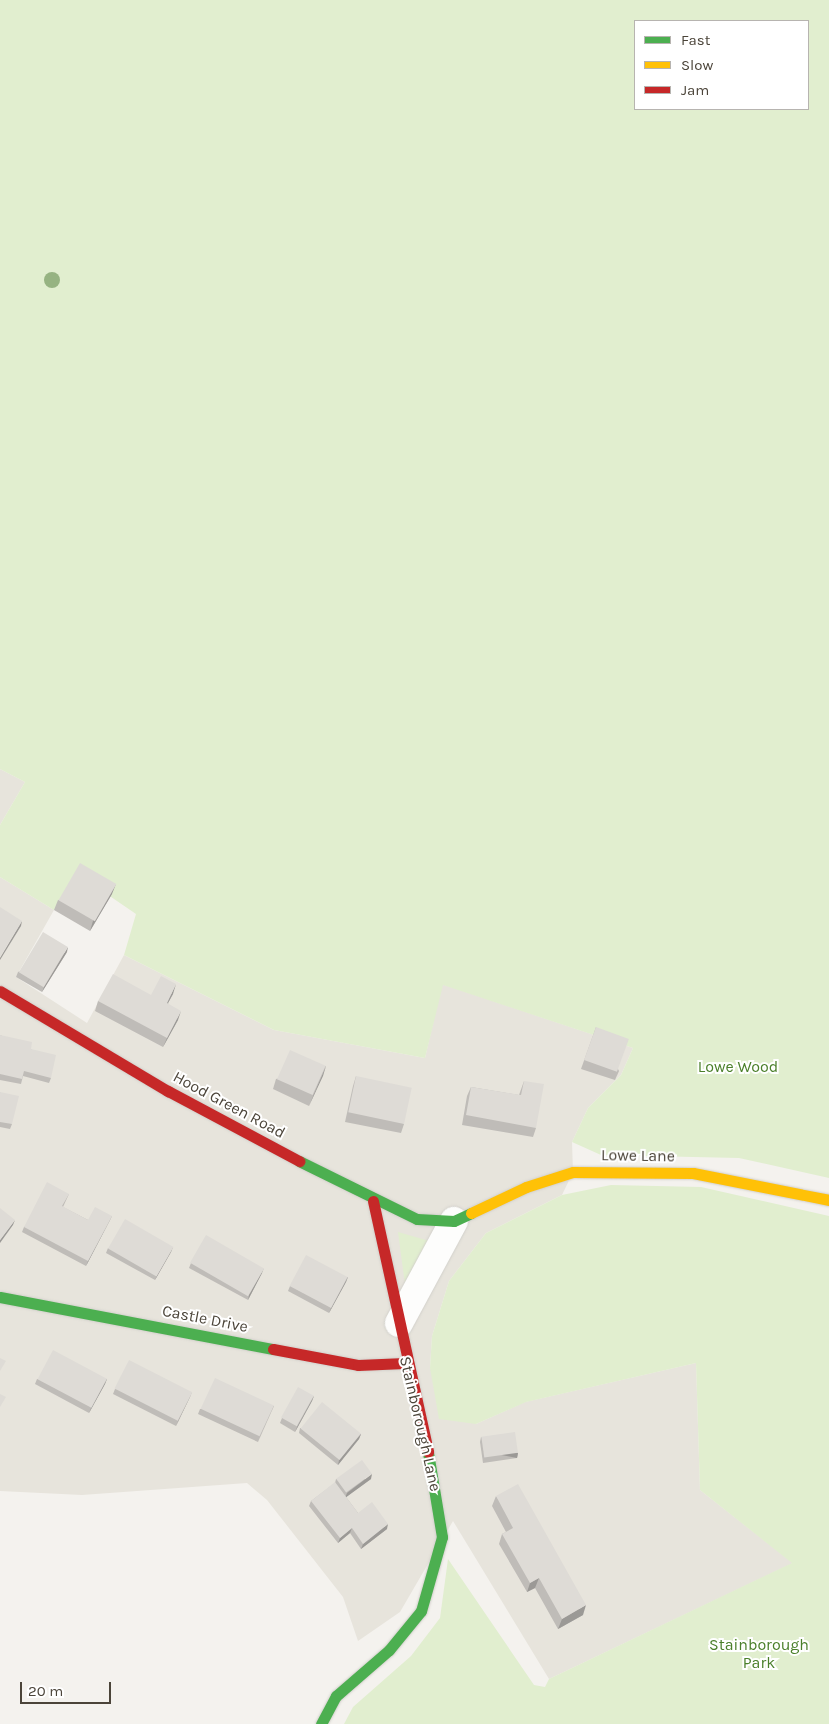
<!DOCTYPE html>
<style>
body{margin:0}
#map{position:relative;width:829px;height:1724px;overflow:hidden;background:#f4f2ee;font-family:Karla,sans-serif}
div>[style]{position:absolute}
.residential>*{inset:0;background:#e7e4dc}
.green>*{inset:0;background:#e1eecf}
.roads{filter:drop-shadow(0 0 1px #d2d0cb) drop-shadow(0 0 1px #d2d0cb)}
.street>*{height:28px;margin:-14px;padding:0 14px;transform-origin:14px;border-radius:14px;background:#fdfdfc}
.fast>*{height:11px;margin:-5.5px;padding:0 5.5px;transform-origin:5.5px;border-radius:5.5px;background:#4caf50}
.slow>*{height:11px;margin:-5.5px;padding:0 5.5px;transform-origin:5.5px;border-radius:5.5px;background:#ffc107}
.jam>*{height:11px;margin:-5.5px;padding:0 5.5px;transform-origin:5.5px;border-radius:5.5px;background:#c62828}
.trees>*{width:16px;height:16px;margin:-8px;border-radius:50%;background:#96b382}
.wall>*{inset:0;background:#bfbcb8}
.shaded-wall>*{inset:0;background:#9b9996;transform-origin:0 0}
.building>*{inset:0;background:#dedbd6;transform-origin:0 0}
span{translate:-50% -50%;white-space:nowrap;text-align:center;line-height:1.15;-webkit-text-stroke:4px #fff;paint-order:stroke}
.park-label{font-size:16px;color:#4a7f2a}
.street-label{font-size:16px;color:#4b4439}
.legend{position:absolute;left:634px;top:20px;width:175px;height:90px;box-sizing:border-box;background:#fff;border:1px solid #b7b4b0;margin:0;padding:6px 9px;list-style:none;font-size:15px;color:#4b4439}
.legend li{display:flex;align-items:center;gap:10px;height:25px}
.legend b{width:25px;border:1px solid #b7b4b0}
.scale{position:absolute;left:20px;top:1682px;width:91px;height:22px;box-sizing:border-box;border:2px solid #4b4439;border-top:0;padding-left:6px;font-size:15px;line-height:18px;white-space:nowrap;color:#4b4439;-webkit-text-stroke:4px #fff;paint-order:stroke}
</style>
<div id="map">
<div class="residential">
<i style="clip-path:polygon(0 769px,25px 782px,0 825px)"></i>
<i style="clip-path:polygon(0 877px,54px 910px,16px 977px,87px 1023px,124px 955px,274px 1030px,425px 1058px,442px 984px,633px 1048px,621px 1075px,588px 1108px,572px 1142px,573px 1172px,562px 1195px,486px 1233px,449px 1281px,432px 1336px,430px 1368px,476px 1424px,525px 1402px,696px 1363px,700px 1490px,793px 1563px,549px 1679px,453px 1521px,400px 1612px,358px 1641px,343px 1597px,267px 1500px,247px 1483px,82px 1495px,0 1491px)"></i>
</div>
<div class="green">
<i style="clip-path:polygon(evenodd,0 0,829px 0,829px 1178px,739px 1158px,601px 1155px,572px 1142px,588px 1108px,621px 1075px,633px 1048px,443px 985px,425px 1058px,274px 1030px,124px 955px,136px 914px,76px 873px,54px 910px,0 877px,0 825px,25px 782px,0 769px,0 0,635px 21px,808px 21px,808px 109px,635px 109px,635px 21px)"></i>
<i style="clip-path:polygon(611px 1185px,701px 1187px,829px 1216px,829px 1724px,344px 1724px,353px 1707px,411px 1656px,440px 1618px,448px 1559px,534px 1685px,545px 1687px,549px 1679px,792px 1563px,700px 1490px,696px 1363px,526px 1402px,476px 1424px,439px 1419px,430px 1368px,432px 1336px,449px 1281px,486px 1233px,562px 1195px)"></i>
<i style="clip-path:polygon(398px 1232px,433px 1242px,406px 1292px)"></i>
</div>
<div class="roads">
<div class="street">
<i style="left:399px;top:1323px;width:116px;rotate:-61.7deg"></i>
</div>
<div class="fast">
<i style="left:299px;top:1161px;width:131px;rotate:26.2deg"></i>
<i style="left:417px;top:1219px;width:37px;rotate:3deg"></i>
<i style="left:454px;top:1221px;width:19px;rotate:-25deg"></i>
<i style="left:0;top:1297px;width:278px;rotate:10.8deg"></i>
<i style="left:321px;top:1724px;width:32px;rotate:-62deg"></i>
<i style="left:336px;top:1696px;width:70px;rotate:-41deg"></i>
<i style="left:389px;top:1650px;width:50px;rotate:-50.6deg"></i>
<i style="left:421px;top:1611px;width:77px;rotate:-74.2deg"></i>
<i style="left:442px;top:1537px;width:86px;rotate:-99.4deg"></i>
</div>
<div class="slow">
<i style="left:471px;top:1213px;width:61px;rotate:-25.3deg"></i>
<i style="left:526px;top:1187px;width:49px;rotate:-17.7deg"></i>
<i style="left:573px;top:1172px;width:120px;rotate:0.5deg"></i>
<i style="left:693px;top:1173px;width:139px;rotate:11.2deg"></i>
</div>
<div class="jam">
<i style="left:0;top:991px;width:196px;rotate:30.8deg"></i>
<i style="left:168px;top:1091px;width:149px;rotate:28.1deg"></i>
<i style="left:373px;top:1201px;width:257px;rotate:77.6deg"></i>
<i style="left:273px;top:1349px;width:86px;rotate:10.7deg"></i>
<i style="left:358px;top:1365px;width:47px;rotate:-2.4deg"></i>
</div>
</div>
<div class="trees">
<i style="left:52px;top:280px"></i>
</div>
<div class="wall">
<i style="clip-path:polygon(112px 894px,90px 931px,54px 910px,58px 900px)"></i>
<i style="clip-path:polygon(67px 952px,42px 992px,16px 977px,18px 972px)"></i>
<i style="clip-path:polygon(173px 994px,168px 1003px,178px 1020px,163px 1047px,95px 1011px,98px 1001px,151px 995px)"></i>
<i style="clip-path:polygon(596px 1027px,619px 1071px,615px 1080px,581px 1069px)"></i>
<i style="clip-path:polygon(0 1035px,31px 1049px,51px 1078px,49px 1083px,23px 1076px,21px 1084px,0 1080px)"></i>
<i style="clip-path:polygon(326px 1066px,309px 1106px,273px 1089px,276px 1079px)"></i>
<i style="clip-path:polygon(356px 1076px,404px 1124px,401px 1133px,345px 1122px,353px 1086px)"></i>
<i style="clip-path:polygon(524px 1081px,536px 1128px,533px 1137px,462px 1125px,467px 1096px,471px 1087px,519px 1095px)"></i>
<i style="clip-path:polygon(0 1092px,12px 1124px,10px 1129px,0 1127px)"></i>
<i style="clip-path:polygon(69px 1194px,63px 1207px,88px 1220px,112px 1216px,110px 1220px,86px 1266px,22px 1232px,24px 1227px)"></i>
<i style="clip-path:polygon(173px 1247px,171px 1252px,155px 1280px,106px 1253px,108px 1248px)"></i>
<i style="clip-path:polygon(191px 1263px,262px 1273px,248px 1300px,189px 1268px)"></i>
<i style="clip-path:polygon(348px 1277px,346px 1282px,329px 1313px,288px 1291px,290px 1286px)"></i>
<i style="clip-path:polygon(37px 1379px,107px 1379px,105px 1384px,89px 1413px,35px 1384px)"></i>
<i style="clip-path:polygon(115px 1389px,192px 1392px,176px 1426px,113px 1394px)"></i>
<i style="clip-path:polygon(314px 1396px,312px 1401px,295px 1432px,280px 1423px,282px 1418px)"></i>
<i style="clip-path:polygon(274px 1406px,258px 1442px,198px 1414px,200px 1409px)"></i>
<i style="clip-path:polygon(300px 1428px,361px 1434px,359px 1439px,338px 1465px,299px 1433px)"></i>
<i style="clip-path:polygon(481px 1437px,518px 1453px,517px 1458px,483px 1463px,480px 1442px)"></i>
<i style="clip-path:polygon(336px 1479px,371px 1479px,346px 1497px,358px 1513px,387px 1529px,361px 1549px,350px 1533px,338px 1543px,309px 1506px,311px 1501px,335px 1483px)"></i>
<i style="clip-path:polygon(496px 1496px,583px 1615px,558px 1629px,535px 1588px,527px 1592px,499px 1544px,502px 1534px,506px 1532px,492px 1506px)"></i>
</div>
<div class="shaded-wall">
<i style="clip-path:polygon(116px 884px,112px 894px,90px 931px,93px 921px)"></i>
<i style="clip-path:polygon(22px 921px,21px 926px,0 960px,0 958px)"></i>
<i style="clip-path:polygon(68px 947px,67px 952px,42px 992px,44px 987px)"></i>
<i style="clip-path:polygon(176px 984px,173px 994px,163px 1012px,167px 1003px)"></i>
<i style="clip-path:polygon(181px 1011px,178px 1020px,163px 1047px,167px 1038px)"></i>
<i style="clip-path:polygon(326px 1066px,323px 1076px,309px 1106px,313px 1096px)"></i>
<i style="clip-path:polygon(112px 1216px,110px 1220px,86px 1266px,88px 1261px)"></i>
<i style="clip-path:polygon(15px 1220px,13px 1225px,0 1243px,0 1240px)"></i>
<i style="clip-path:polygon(173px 1247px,171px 1252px,155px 1280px,157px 1275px)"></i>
<i style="clip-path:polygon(264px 1268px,262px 1273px,248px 1300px,249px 1295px)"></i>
<i style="clip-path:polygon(348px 1277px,346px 1282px,329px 1313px,331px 1308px)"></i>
<i style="clip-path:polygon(107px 1379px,105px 1384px,89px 1413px,91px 1408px)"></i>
<i style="clip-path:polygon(192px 1392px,190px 1397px,176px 1426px,178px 1421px)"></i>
<i style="clip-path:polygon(314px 1396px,312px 1401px,295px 1432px,297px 1427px)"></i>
<i style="clip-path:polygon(361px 1434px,359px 1439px,338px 1465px,339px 1460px)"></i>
<i style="left:518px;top:1453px;width:5px;height:34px;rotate:101deg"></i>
<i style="clip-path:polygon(372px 1474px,371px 1479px,345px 1498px,347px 1493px)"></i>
<i style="clip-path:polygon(388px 1524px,387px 1529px,361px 1549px,363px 1544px)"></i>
<i style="clip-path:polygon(352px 1528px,350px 1533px,338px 1543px,340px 1538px)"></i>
<i style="clip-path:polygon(539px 1578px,535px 1588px,527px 1592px,530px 1583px)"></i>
<i style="clip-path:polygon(586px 1605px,583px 1615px,558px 1629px,562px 1619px)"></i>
</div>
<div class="building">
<i style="left:80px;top:863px;width:42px;height:43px;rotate:30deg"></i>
<i style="clip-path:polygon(0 907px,22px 921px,0 957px)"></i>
<i style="left:43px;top:932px;width:29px;height:47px;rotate:31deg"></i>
<i style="clip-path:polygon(113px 974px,151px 995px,161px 976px,176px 984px,167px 1003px,181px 1011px,167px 1038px,98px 1001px)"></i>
<i style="left:596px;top:1027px;width:35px;height:35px;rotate:20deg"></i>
<i style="clip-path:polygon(0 1035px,32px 1042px,31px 1049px,56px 1055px,51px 1078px,24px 1071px,22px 1079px,0 1074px)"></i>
<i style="left:290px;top:1050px;width:39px;height:32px;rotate:24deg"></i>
<i style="left:356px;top:1076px;width:57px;height:37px;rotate:12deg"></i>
<i style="clip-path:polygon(524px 1081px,544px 1084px,536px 1128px,466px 1115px,471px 1087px,521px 1095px)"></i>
<i style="clip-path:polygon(0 1092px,19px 1096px,12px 1124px,0 1122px)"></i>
<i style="clip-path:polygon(47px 1182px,69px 1194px,62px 1206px,88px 1220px,95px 1207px,112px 1216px,88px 1261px,24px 1227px)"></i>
<i style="clip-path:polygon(0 1208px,15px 1220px,0 1240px)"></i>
<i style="left:125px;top:1219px;width:56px;height:34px;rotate:30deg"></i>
<i style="left:206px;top:1235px;width:67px;height:32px;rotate:30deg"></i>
<i style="left:306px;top:1255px;width:47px;height:35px;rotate:28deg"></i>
<i style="left:53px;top:1350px;width:61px;height:33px;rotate:28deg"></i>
<i style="clip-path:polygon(0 1358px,6px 1361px,0 1371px)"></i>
<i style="left:129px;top:1360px;width:71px;height:32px;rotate:27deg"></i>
<i style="left:215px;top:1378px;width:65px;height:34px;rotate:25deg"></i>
<i style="left:298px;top:1387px;width:18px;height:35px;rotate:29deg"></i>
<i style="clip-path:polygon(0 1394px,6px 1397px,0 1407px)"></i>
<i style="left:322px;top:1402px;width:50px;height:34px;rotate:39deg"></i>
<i style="left:515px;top:1432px;width:21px;height:34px;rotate:82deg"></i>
<i style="left:362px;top:1460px;width:17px;height:32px;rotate:54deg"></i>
<i style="clip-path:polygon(335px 1482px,358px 1513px,372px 1502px,388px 1524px,363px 1544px,352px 1528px,340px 1538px,311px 1501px)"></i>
<i style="clip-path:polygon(518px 1484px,586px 1605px,562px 1619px,539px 1578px,530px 1583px,502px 1534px,513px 1528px,496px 1496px)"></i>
</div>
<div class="park-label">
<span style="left:738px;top:1067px">Lowe Wood</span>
<span style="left:759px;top:1654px">Stainborough<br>Park</span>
</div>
<div class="street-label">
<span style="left:229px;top:1105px;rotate:28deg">Hood Green Road</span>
<span style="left:638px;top:1156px;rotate:1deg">Lowe Lane</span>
<span style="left:205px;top:1319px;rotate:11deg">Castle Drive</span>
<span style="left:420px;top:1424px;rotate:77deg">Stainborough Lane</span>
</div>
<ul class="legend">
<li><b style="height:6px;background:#4caf50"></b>Fast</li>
<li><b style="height:6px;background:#ffc107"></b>Slow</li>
<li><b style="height:6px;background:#c62828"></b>Jam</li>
</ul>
<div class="scale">20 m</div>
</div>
